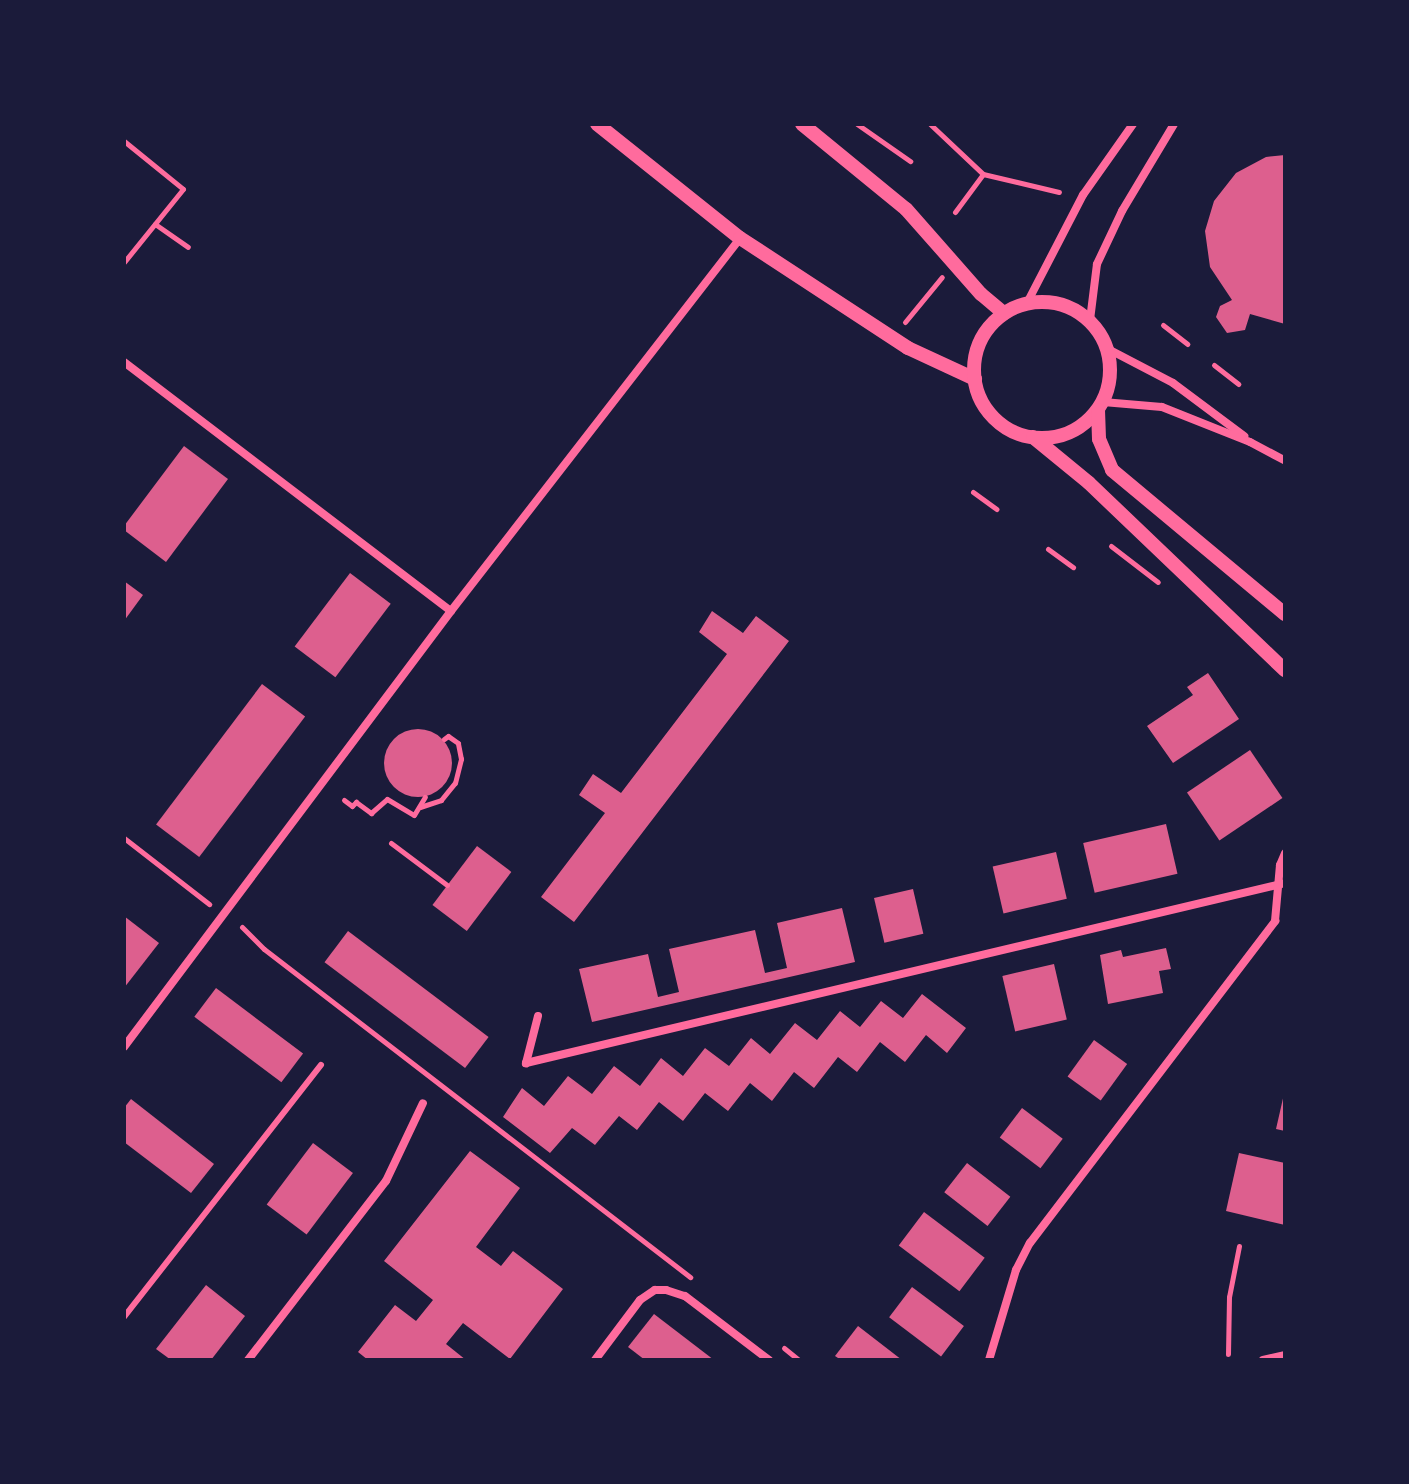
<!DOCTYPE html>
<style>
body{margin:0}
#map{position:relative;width:1409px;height:1484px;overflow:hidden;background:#1b1b3a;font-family:"Noto Sans",sans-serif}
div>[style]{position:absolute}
.building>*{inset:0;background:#dd5f8e;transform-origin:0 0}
.round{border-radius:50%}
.path>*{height:5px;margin:-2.5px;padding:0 2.5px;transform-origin:2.5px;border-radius:2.5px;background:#ff6b9d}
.service>*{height:6px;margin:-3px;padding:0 3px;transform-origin:3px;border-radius:3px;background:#ff6b9d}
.minor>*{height:8px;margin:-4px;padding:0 4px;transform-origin:4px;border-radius:4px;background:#ff6b9d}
.tertiary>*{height:14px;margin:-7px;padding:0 7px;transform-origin:7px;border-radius:7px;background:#ff6b9d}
.tertiary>.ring{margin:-7px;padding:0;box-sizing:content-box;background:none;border:14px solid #ff6b9d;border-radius:50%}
span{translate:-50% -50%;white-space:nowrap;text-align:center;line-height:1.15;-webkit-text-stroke:7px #1b1b3a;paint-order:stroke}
.frame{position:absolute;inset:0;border:126px solid #1b1b3a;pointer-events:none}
</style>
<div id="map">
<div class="building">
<i style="clip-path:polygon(1285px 155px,1285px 324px,1250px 314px,1245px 330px,1227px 333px,1216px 317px,1220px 306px,1232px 300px,1210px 267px,1205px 231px,1214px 201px,1236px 173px,1266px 157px)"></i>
<i style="clip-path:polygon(184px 446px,228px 479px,166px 562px,124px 530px,124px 526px)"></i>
<i style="left:350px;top:573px;width:51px;height:92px;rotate:37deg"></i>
<i style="clip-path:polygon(124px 581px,143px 595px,124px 621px)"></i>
<i style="clip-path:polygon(712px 611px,743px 633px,756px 616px,789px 641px,574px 922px,541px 897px,605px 813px,579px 795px,593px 774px,621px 793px,727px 654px,699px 632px)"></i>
<i style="clip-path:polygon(1208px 673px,1239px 719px,1173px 763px,1147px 726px,1193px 695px,1187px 687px)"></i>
<i style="left:262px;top:684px;width:54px;height:176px;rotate:37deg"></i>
<i class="round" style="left:384px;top:729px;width:68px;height:68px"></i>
<i style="left:1250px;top:750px;width:58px;height:76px;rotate:56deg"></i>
<i style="left:1166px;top:824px;width:51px;height:85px;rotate:77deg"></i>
<i style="left:477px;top:846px;width:43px;height:74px;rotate:37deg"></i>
<i style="left:1056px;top:852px;width:48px;height:65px;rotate:77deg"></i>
<i style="left:913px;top:889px;width:46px;height:40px;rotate:77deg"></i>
<i style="clip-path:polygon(842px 908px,855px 962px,592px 1022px,579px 969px,648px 954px,658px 997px,679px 992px,669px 949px,755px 930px,765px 973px,787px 968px,777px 923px)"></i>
<i style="clip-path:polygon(124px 916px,159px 943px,124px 988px)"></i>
<i style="left:348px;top:931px;width:176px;height:39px;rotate:37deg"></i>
<i style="clip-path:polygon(1166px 948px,1171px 969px,1159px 971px,1163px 993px,1108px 1004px,1100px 955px,1121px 950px,1123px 957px)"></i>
<i style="left:1054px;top:964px;width:57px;height:53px;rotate:77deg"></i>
<i style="left:216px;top:988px;width:109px;height:36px;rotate:37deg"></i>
<i style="clip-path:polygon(922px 994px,966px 1028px,947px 1053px,926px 1035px,905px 1062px,880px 1042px,857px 1072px,838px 1057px,814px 1088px,794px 1072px,772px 1101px,750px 1083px,728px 1111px,705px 1093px,683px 1121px,659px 1102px,637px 1130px,619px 1116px,595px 1145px,572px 1128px,550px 1153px,503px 1117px,522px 1088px,544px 1106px,568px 1076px,592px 1094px,614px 1066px,640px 1086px,661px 1058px,683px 1076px,705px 1048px,729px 1066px,751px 1038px,770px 1054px,795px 1023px,817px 1040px,840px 1011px,860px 1027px,881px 1001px,903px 1018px)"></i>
<i style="left:1094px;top:1040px;width:41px;height:45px;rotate:36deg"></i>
<i style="clip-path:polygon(1284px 1094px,1285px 1095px,1285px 1131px,1276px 1129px)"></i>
<i style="clip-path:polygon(131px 1099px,214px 1164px,191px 1193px,124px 1142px,124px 1108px)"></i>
<i style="left:1022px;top:1108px;width:51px;height:37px;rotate:37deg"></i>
<i style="left:313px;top:1143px;width:50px;height:77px;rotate:37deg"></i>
<i style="clip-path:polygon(470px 1151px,520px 1188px,476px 1247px,501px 1266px,513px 1251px,563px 1289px,510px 1359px,463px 1323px,446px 1344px,466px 1360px,368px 1360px,358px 1352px,395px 1305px,416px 1321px,433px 1300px,384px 1261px)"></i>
<i style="clip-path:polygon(1239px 1153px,1285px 1163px,1285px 1225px,1226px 1211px)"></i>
<i style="left:967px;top:1163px;width:55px;height:37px;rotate:38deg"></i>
<i style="left:924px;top:1212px;width:76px;height:42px;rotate:37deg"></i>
<i style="clip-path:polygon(206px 1285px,245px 1316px,211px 1360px,171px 1360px,156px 1349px)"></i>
<i style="left:912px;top:1287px;width:65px;height:38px;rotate:37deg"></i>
<i style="clip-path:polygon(654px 1314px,714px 1360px,645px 1360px,628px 1347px)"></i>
<i style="clip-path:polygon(858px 1326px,902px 1360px,841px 1360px,835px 1356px)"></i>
</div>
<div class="path">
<i style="left:857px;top:124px;width:65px;rotate:34.9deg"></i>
<i style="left:930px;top:124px;width:73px;rotate:43.3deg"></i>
<i style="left:983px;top:174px;width:78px;rotate:13.3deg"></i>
<i style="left:124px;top:141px;width:76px;rotate:39.1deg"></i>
<i style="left:183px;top:189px;width:94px;rotate:128.9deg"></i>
<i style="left:955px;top:212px;width:47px;rotate:-53.6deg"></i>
<i style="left:155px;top:224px;width:40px;rotate:34.9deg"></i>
<i style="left:905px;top:322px;width:58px;rotate:-50.6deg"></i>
<i style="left:1163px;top:325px;width:31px;rotate:38deg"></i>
<i style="left:1214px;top:365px;width:31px;rotate:38deg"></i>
<i style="left:973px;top:492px;width:29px;rotate:36deg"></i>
<i style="left:1111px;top:546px;width:59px;rotate:37.5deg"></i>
<i style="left:1048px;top:549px;width:31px;rotate:36deg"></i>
<i style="left:344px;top:800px;width:10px;rotate:37deg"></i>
<i style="left:352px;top:806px;width:6px;rotate:-45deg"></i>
<i style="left:356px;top:802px;width:19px;rotate:36deg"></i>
<i style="left:371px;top:813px;width:21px;rotate:-41deg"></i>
<i style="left:387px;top:799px;width:31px;rotate:31deg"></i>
<i style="left:414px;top:815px;width:21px;rotate:-59deg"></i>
<i style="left:420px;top:807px;width:22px;rotate:-18deg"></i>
<i style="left:441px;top:800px;width:22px;rotate:-51deg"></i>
<i style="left:455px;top:783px;width:25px;rotate:-76deg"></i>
<i style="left:461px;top:759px;width:16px;rotate:-101deg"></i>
<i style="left:458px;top:743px;width:12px;rotate:-145deg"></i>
<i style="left:448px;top:736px;width:5px;rotate:143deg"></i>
<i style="left:124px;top:838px;width:108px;rotate:37.8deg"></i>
<i style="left:391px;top:843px;width:70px;rotate:36.9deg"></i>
<i style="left:242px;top:927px;width:31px;rotate:45deg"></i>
<i style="left:264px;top:949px;width:538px;rotate:37.59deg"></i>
<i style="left:784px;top:1348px;width:19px;rotate:39deg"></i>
<i style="left:1228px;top:1354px;width:57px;rotate:-89deg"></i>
<i style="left:1229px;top:1297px;width:52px;rotate:-78.9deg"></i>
</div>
<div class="service">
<i style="left:124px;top:1317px;width:320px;rotate:-52deg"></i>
</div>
<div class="minor">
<i style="left:1027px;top:303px;width:122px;rotate:-62.6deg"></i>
<i style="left:1083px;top:195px;width:87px;rotate:-54.8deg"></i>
<i style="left:1090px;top:320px;width:56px;rotate:-82.9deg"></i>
<i style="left:1097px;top:264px;width:59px;rotate:-64.7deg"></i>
<i style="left:1122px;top:211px;width:101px;rotate:-59.1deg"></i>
<i style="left:1108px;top:349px;width:73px;rotate:27.6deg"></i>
<i style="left:1173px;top:383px;width:89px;rotate:36.7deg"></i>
<i style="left:124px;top:362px;width:411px;rotate:37.3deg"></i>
<i style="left:1103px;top:402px;width:59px;rotate:4.8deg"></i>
<i style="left:1162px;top:407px;width:95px;rotate:21.7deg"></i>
<i style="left:1250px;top:442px;width:40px;rotate:28deg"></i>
<i style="left:538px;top:1016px;width:49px;rotate:104.3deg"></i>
<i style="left:526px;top:1063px;width:780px;rotate:-13.34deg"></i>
<i style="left:124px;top:1047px;width:545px;rotate:-53.13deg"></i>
<i style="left:451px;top:611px;width:472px;rotate:-52.2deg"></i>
<i style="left:248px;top:1360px;width:226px;rotate:-52.4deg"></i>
<i style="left:386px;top:1181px;width:86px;rotate:-64.6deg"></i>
<i style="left:595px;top:1360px;width:75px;rotate:-53.1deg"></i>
<i style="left:640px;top:1300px;width:18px;rotate:-34deg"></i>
<i style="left:655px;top:1290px;width:11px"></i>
<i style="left:666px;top:1290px;width:20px;rotate:18deg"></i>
<i style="left:685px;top:1296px;width:106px;rotate:37.3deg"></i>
<i style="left:989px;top:1360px;width:94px;rotate:-73.3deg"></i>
<i style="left:1016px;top:1270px;width:30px;rotate:-63deg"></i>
<i style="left:1030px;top:1243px;width:405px;rotate:-52.7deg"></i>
<i style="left:1275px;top:921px;width:56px;rotate:-84.9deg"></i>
<i style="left:1280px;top:865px;width:13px;rotate:-67deg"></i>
<i style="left:1263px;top:1360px;width:23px;rotate:-13deg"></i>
</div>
<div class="tertiary">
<i style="left:597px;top:124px;width:183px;rotate:38.6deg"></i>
<i style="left:740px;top:238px;width:201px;rotate:33.2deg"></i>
<i style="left:908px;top:348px;width:74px;rotate:24.8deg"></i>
<i style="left:802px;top:124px;width:134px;rotate:39.3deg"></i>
<i style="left:906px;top:209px;width:113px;rotate:48.6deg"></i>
<i style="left:981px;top:294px;width:30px;rotate:40deg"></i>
<i class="ring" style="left:974px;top:302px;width:122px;height:122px"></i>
<i style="left:1098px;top:410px;width:29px;rotate:88deg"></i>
<i style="left:1099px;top:439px;width:34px;rotate:67deg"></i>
<i style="left:1112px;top:470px;width:225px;rotate:39.8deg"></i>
<i style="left:1033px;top:437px;width:72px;rotate:39.4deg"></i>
<i style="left:1089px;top:483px;width:271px;rotate:43.7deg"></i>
</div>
<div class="frame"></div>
</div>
